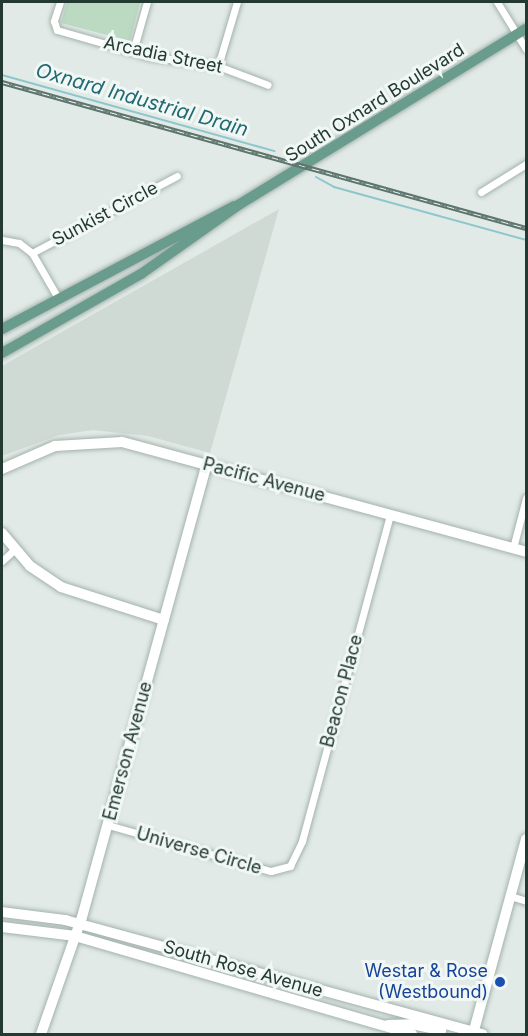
<!DOCTYPE html>
<style>
body{margin:0}
#map{position:relative;width:528px;height:1036px;overflow:hidden;background:#e1eae6;font-family:Inter,sans-serif}
div>[style]{position:absolute}
.built>*{inset:0;background:#cfdad4}
.green>*{inset:0;background:#bcdac2}
.stream>*{height:2px;margin:-1px;padding:0 1px;transform-origin:1px;border-radius:1px;background:#8dc6cb}
.roads{filter:drop-shadow(0 0 2px #a4b2ac) drop-shadow(0 0 2px #a4b2ac)}
.street>*{height:7px;margin:-3.5px;padding:0 3.5px;transform-origin:3.5px;border-radius:3.5px;background:#fff}
.secondary>*{height:10px;margin:-5px;padding:0 5px;transform-origin:5px;border-radius:5px;background:#fff}
.primary>*{height:10px;margin:-5px;padding:0 5px;transform-origin:5px;border-radius:5px;background:#699c8c}
.rail>*{height:4.5px;margin-top:-2.25px;transform-origin:0;background:repeating-linear-gradient(90deg,#f1f7f4 0 7px,#5d756d 0 14px);box-sizing:border-box;border-block:2px solid #5d756d}
.dots>*{width:16px;height:16px;translate:-50% -50%;box-sizing:border-box;border:3px solid #f1f7f4;border-radius:50%}
span{translate:-50% -50%;white-space:nowrap;text-align:center;line-height:1.15;-webkit-text-stroke:6px #f1f7f4;paint-order:stroke}
.street-label{font-size:18px;color:#233a32}
.transit-label{font-size:18px;color:#164399}
.right{translate:-100% -50%;text-align:right}
.water-label{font-size:20px;color:#226971;font-style:italic}
.frame{position:absolute;inset:0;border:3px solid #233a32;pointer-events:none}
</style>
<div id="map">
<div class="built">
<i style="clip-path:polygon(279px 209px,210px 453px,148px 436px,93px 430px,59px 435px,2px 456px,2px 366px)"></i>
</div>
<div class="green">
<i style="clip-path:polygon(67px 2px,140px 2px,130px 41px,61px 23px)"></i>
</div>
<div class="stream">
<i style="left:2px;top:75px;width:283px;rotate:15.6deg"></i>
<i style="left:316px;top:177px;width:21px;rotate:29deg"></i>
<i style="left:334px;top:187px;width:199px;rotate:15.4deg"></i>
</div>
<div class="roads">
<div class="street">
<i style="left:60px;top:2px;width:20px;rotate:108deg"></i>
<i style="left:54px;top:21px;width:9px;rotate:72deg"></i>
<i style="left:57px;top:30px;width:95px;rotate:15.9deg"></i>
<i style="left:148px;top:56px;width:71px;rotate:8.1deg"></i>
<i style="left:218px;top:66px;width:53px;rotate:20.8deg"></i>
<i style="left:497px;top:2px;width:55px;rotate:58.3deg"></i>
<i style="left:133px;top:51px;width:51px;rotate:-74.1deg"></i>
<i style="left:218px;top:66px;width:67px;rotate:-73.5deg"></i>
<i style="left:481px;top:192px;width:53px;rotate:-31.9deg"></i>
<i style="left:2px;top:240px;width:17px;rotate:10deg"></i>
<i style="left:19px;top:243px;width:16px;rotate:38deg"></i>
<i style="left:32px;top:253px;width:52px;rotate:60deg"></i>
<i style="left:32px;top:253px;width:164px;rotate:-28deg"></i>
<i style="left:513px;top:548px;width:52px;rotate:-75.4deg"></i>
<i style="left:2px;top:561px;width:16px;rotate:-43deg"></i>
<i style="left:108px;top:825px;width:169px;rotate:15.8deg"></i>
<i style="left:271px;top:871px;width:20px;rotate:-15deg"></i>
<i style="left:290px;top:866px;width:28px;rotate:-64deg"></i>
<i style="left:302px;top:841px;width:339px;rotate:-74.9deg"></i>
<i style="left:510px;top:896px;width:17px;rotate:17deg"></i>
</div>
<div class="secondary">
<i style="left:2px;top:469px;width:58px;rotate:-23.5deg"></i>
<i style="left:55px;top:446px;width:67px;rotate:-3.4deg"></i>
<i style="left:122px;top:442px;width:419px;rotate:15.2deg"></i>
<i style="left:2px;top:533px;width:43px;rotate:49.7deg"></i>
<i style="left:30px;top:566px;width:37px;rotate:34deg"></i>
<i style="left:61px;top:587px;width:108px;rotate:17.8deg"></i>
<i style="left:2px;top:912px;width:64px;rotate:7.2deg"></i>
<i style="left:65px;top:920px;width:433px;rotate:15.3deg"></i>
<i style="left:2px;top:927px;width:74px;rotate:7deg"></i>
<i style="left:75px;top:936px;width:351px;rotate:16.2deg"></i>
<i style="left:388px;top:1025px;width:24px;rotate:-2deg"></i>
<i style="left:412px;top:1024px;width:30px;rotate:12deg"></i>
<i style="left:41px;top:1034px;width:124px;rotate:-70.7deg"></i>
<i style="left:82px;top:917px;width:470px;rotate:-74.6deg"></i>
<i style="left:473px;top:1034px;width:202px;rotate:-74.8deg"></i>
</div>
<div class="primary">
<i style="left:2px;top:329px;width:263px;rotate:-27.9deg"></i>
<i style="left:2px;top:353px;width:160px;rotate:-29.6deg"></i>
<i style="left:141px;top:274px;width:121px;rotate:-35.3deg"></i>
<i style="left:240px;top:204px;width:335px;rotate:-31.5deg"></i>
</div>
</div>
<div class="rail">
<i style="left:2px;top:82px;width:544px;rotate:15.57deg"></i>
</div>
<div class="dots">
<i style="left:500px;top:982px;background:#1a4fb4"></i>
</div>
<div class="street-label">
<span style="left:163px;top:55px;rotate:12deg">Arcadia Street</span>
<span style="left:375px;top:103px;rotate:-32deg">South Oxnard Boulevard</span>
<span style="left:105px;top:214px;rotate:-28deg">Sunkist Circle</span>
<span style="left:264px;top:480px;rotate:15deg">Pacific Avenue</span>
<span style="left:342px;top:691px;rotate:-75deg">Beacon Place</span>
<span style="left:128px;top:751px;rotate:-75deg">Emerson Avenue</span>
<span style="left:199px;top:851px;rotate:16deg">Universe Circle</span>
<span style="left:243px;top:969px;rotate:16deg">South Rose Avenue</span>
</div>
<div class="transit-label">
<span class="right" style="left:488px;top:982px">Westar &amp; Rose<br>(Westbound)</span>
</div>
<div class="water-label">
<span style="left:142px;top:100px;rotate:16deg">Oxnard Industrial Drain</span>
</div>
<div class="frame"></div>
</div>
